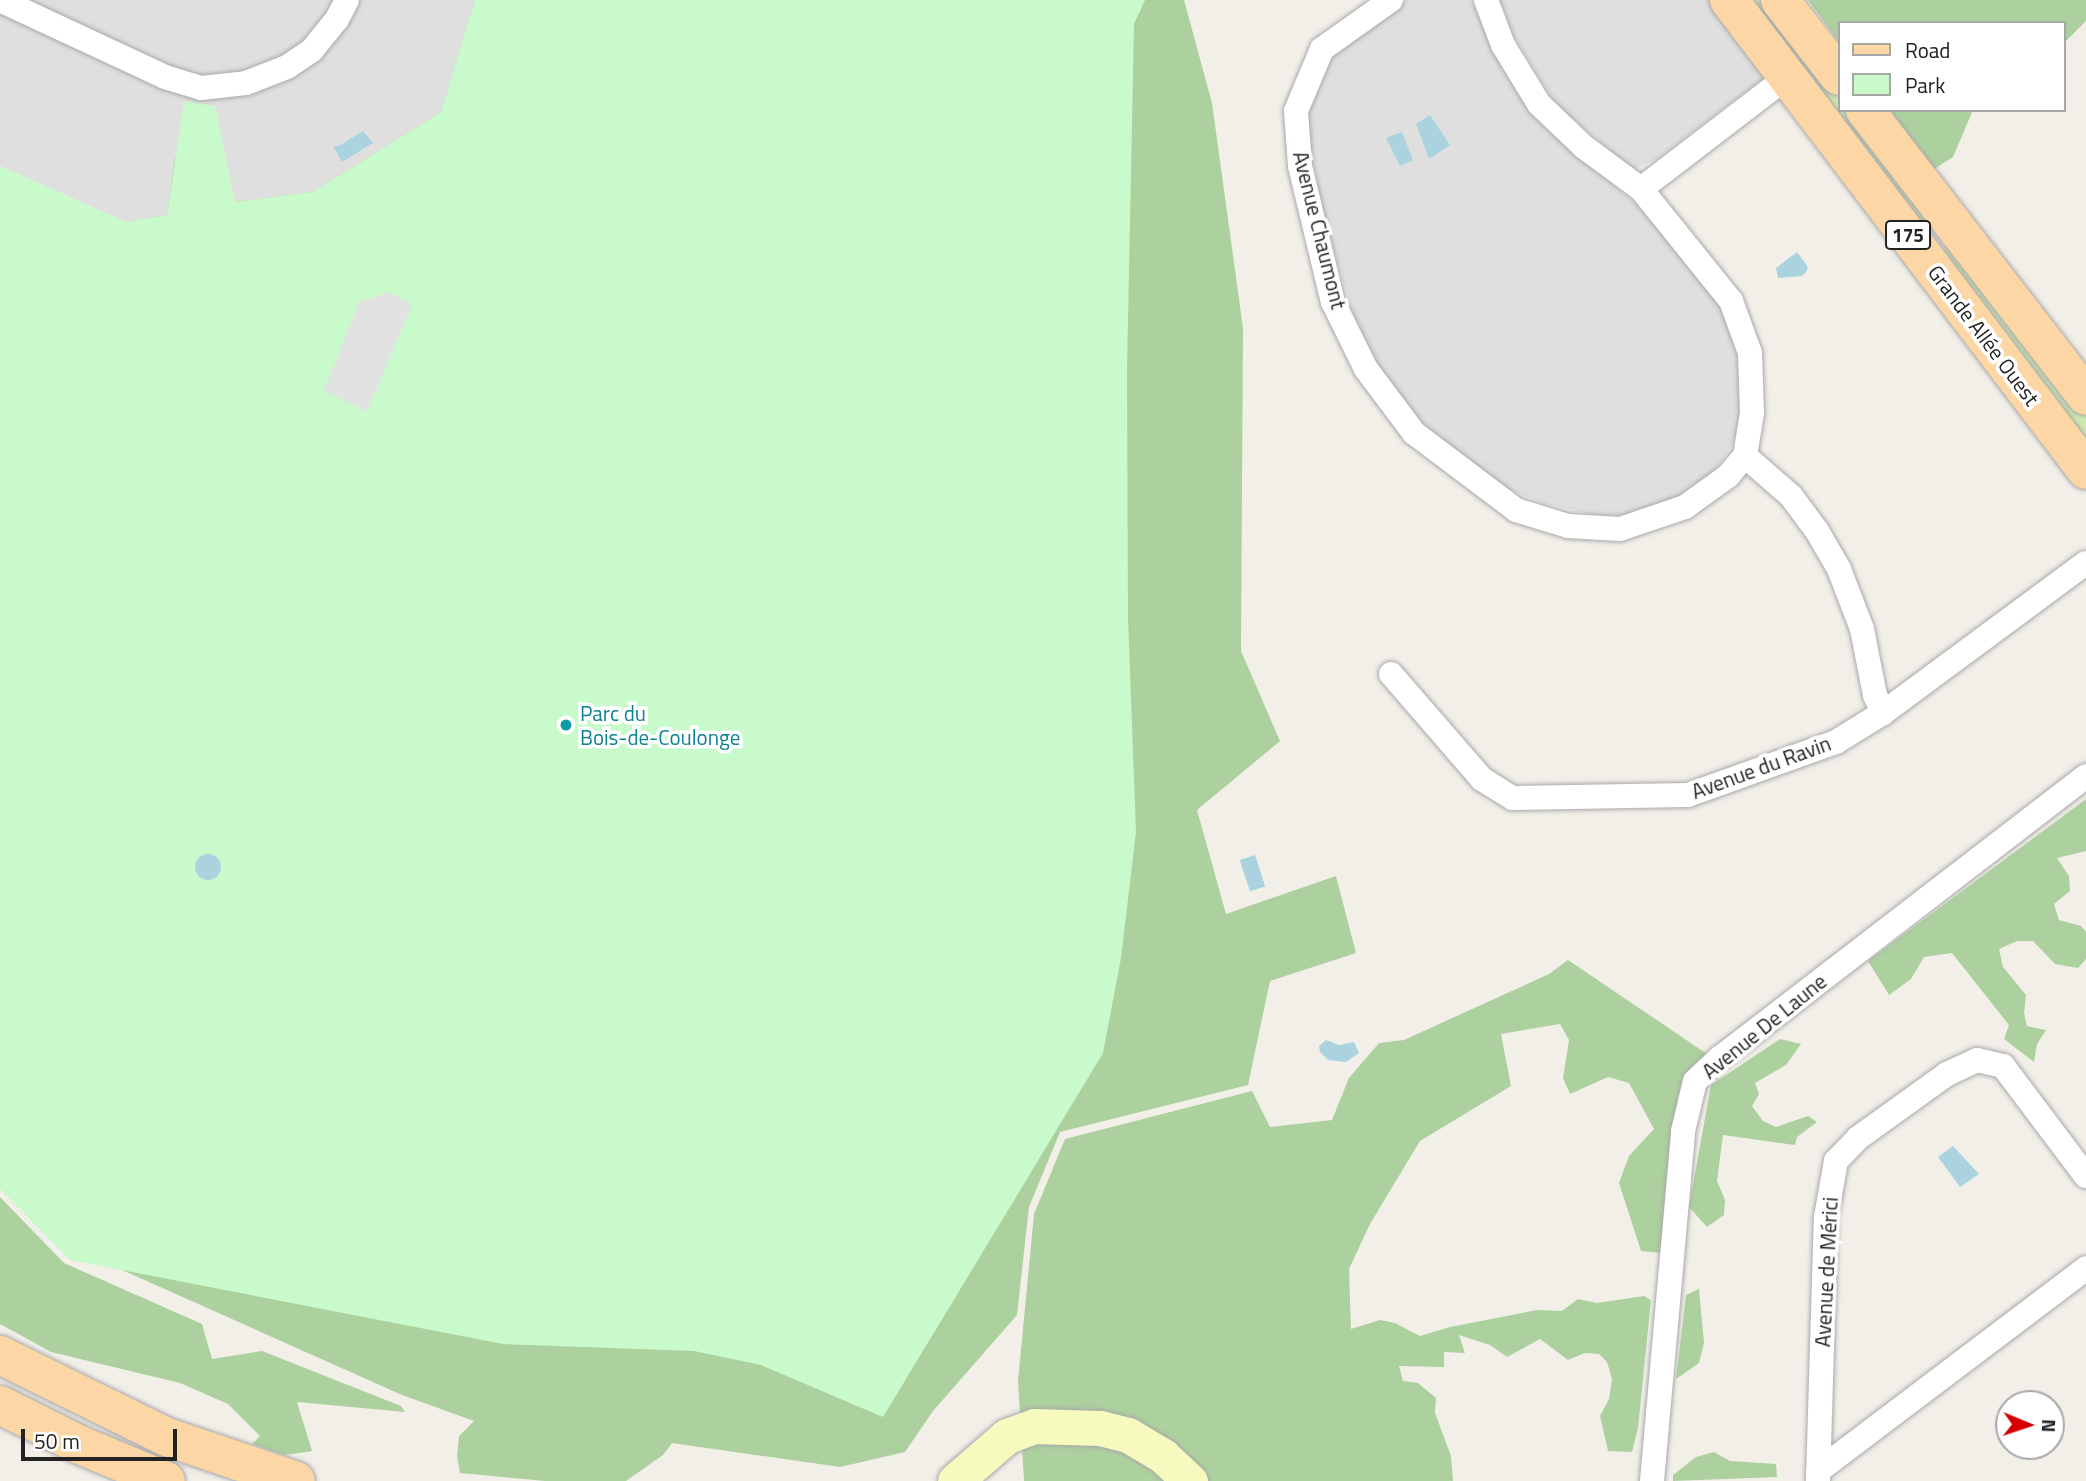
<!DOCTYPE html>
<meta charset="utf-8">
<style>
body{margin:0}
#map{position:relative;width:2086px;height:1481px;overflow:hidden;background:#f2efe9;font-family:"Titillium Web",sans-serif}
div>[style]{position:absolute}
.residential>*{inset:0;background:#e0dfdf}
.grass>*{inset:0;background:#cdebb0}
.forest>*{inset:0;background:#add19e}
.park>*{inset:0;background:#c8facc}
.parking>*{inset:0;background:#e2e2e2}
.water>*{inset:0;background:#aad3df;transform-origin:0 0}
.round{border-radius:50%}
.roads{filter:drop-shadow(0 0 2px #a9a9a9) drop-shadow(0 0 2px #a9a9a9)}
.street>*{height:24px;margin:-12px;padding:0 12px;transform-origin:12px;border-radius:12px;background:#fff}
.secondary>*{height:35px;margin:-17.5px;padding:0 17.5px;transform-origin:17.5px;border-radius:17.5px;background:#f7fabf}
.primary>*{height:38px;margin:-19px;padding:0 19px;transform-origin:19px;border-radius:19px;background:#fcd6a4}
.dots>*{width:19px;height:19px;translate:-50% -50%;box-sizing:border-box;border:4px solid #fff;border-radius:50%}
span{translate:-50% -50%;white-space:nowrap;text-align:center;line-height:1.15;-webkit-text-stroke:7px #fff;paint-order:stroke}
.shield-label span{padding:2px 5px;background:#fff;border:2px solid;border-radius:5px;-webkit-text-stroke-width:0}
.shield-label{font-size:19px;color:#222;font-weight:700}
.street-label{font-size:21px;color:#222}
.culture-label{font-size:21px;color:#0d838f}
.left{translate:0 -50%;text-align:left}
.legend{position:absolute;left:1838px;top:21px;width:228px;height:91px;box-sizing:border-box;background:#fff;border:2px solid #a7a7a7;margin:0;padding:9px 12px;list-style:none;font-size:21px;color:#222}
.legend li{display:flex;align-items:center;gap:14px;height:35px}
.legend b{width:35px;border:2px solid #a7a7a7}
.north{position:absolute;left:1995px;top:1390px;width:70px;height:70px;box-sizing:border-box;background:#fff;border:2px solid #a7a7a7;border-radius:50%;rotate:92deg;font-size:19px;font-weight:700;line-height:28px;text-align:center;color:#222}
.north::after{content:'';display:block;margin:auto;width:24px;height:32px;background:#d40000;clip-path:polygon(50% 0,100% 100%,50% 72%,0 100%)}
.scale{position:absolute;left:21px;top:1429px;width:156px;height:32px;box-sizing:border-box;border:4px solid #222;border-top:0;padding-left:9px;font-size:21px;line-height:24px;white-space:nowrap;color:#222;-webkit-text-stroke:5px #fff;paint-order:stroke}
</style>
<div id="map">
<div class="residential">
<i style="clip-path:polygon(0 0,475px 0,441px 112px,313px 192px,234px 202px,215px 106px,185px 101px,167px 215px,126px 222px,0 166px)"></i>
<i style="clip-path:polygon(1407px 0,1471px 0,1518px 95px,1553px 134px,1636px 204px,1700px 277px,1721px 308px,1735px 341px,1740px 379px,1740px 418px,1732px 445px,1714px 471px,1690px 491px,1628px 515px,1594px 515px,1543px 503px,1506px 488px,1461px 458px,1411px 414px,1362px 344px,1324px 216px,1311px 149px,1307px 109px,1325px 60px)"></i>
<i style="clip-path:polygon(1500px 0,1712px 0,1765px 77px,1655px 160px,1636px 168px,1629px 166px,1556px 105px,1513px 34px)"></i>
</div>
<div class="grass">
<i style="clip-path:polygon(1748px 0,1767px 0,1839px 94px,1839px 110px,1852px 110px,1934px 228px,1928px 231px)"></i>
<i style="clip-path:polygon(1949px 247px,2086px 412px,2086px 445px,1944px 251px)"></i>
</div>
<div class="forest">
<i style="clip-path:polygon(475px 0,1184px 0,1212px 103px,1243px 328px,1241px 651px,1280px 741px,1197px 810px,1226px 914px,1336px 876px,1356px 953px,1270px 981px,1248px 1085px,1060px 1132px,1029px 1207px,1017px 1315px,933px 1411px,905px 1452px,840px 1467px,672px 1443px,663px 1455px,626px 1481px,545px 1481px,460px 1473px,457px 1456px,459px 1436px,474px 1421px,402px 1395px,84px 1253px,126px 222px,167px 215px,175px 157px,234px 202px,313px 192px,441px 112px)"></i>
<i style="clip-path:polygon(1808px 0,2086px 0,2086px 21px,2063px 44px,2063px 23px,1839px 23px,1839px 42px)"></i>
<i style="clip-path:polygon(1890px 110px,1973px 110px,1953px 157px,1934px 169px)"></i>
<i style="clip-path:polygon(2086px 799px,2086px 851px,2057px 858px,2069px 876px,2070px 891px,2054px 904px,2059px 920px,2081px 926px,2086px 932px,2086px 959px,2078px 968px,2055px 964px,2033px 941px,2017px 941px,1999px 949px,2003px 967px,2026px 995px,2024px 1013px,2027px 1026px,2046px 1030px,2037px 1044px,2034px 1062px,2004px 1039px,2009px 1025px,1952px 953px,1924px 957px,1911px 979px,1889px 995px,1868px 961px)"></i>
<i style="clip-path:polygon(1568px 960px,1710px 1056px,1661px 1253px,1641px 1251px,1619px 1183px,1629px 1156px,1654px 1129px,1629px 1083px,1608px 1077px,1570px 1094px,1563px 1078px,1569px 1040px,1560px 1024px,1501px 1034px,1511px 1086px,1420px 1141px,1370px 1224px,1349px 1269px,1351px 1329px,1380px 1320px,1395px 1323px,1420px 1336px,1450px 1327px,1537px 1310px,1562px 1311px,1578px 1299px,1597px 1303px,1644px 1296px,1651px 1300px,1638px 1428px,1632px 1452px,1608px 1451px,1600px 1416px,1609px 1399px,1612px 1379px,1607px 1362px,1599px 1354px,1585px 1353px,1568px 1360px,1540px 1339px,1507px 1357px,1490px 1345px,1459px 1335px,1465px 1353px,1444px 1352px,1444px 1367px,1399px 1366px,1403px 1381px,1418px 1383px,1436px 1398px,1435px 1413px,1451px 1456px,1453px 1481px,1024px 1481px,1018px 1381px,1034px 1214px,1065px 1139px,1252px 1091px,1270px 1127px,1332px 1120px,1349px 1078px,1379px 1043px,1404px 1040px,1549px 974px)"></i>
<i style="clip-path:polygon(1780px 1039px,1801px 1044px,1786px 1065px,1755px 1083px,1759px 1094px,1752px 1106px,1763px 1121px,1776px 1127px,1808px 1116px,1817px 1122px,1797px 1137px,1795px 1145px,1723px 1135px,1717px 1181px,1725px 1200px,1724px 1215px,1707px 1227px,1689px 1207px,1711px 1085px)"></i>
<i style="clip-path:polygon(0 1197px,64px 1263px,202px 1324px,212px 1359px,262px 1351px,401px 1406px,405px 1412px,297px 1402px,312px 1451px,285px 1455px,252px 1444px,260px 1436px,228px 1404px,180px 1383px,51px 1352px,0 1324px)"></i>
<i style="clip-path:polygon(1699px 1289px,1704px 1343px,1699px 1363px,1676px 1379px,1686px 1295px)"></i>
<i style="clip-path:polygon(1714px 1452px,1730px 1461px,1776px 1464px,1777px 1477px,1673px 1481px,1673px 1475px,1696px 1457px)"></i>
</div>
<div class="park">
<i style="clip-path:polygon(475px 0,1145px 0,1134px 24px,1127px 371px,1128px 618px,1136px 832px,1121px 958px,1103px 1053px,883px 1417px,761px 1365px,694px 1351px,503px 1344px,70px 1260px,0 1189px,0 166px,126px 222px,167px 215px,184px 101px,215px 106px,235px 202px,313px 192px,441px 112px)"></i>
</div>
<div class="parking">
<i style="clip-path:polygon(389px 292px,412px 305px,367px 412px,324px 391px,359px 302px)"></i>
</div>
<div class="water">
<i style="clip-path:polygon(1430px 115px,1450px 145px,1429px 159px,1416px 124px)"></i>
<i style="clip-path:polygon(363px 131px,373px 143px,342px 162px,333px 146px,339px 146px)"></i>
<i style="clip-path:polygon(1402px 132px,1413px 160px,1400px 166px,1386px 138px)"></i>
<i style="clip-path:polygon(1797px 252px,1808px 267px,1806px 272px,1802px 276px,1778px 278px,1776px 268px)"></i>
<i class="round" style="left:195px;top:854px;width:26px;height:26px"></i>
<i style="left:1255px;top:855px;width:33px;height:16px;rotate:72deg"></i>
<i style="clip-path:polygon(1326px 1040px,1339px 1045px,1354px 1042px,1359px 1053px,1346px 1062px,1328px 1060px,1320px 1052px,1319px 1046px)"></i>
<i style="clip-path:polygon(1953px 1146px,1979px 1174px,1960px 1187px,1938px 1157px)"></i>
</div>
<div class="roads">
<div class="street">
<i style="left:0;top:0;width:182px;rotate:25deg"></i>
<i style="left:165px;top:77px;width:38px;rotate:17deg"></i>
<i style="left:201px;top:88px;width:45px;rotate:-6.3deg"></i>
<i style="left:246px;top:83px;width:44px;rotate:-21.3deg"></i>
<i style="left:287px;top:67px;width:30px;rotate:-34deg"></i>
<i style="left:312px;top:50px;width:40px;rotate:-51deg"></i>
<i style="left:337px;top:19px;width:21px;rotate:-62deg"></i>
<i style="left:1391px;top:0;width:85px;rotate:144.6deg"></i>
<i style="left:1322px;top:49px;width:67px;rotate:112.8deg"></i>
<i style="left:1296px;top:111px;width:55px;rotate:85.8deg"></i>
<i style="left:1300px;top:166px;width:140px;rotate:76.4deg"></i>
<i style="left:1333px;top:302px;width:75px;rotate:63.8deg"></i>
<i style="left:1366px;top:369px;width:80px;rotate:53.1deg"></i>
<i style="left:1414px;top:433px;width:128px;rotate:37deg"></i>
<i style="left:1516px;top:510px;width:54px;rotate:17.1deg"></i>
<i style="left:1568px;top:526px;width:52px;rotate:3.3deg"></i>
<i style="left:1620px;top:529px;width:69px;rotate:-18.7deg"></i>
<i style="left:1685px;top:507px;width:53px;rotate:-35.8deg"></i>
<i style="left:1728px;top:476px;width:26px;rotate:-50deg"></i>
<i style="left:1486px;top:0;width:48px;rotate:69.3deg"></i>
<i style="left:1503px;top:45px;width:69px;rotate:58.6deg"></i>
<i style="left:1539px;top:104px;width:62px;rotate:43.7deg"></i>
<i style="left:1584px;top:147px;width:71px;rotate:36.4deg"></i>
<i style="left:1641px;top:189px;width:144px;rotate:51.2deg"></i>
<i style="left:1731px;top:301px;width:55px;rotate:69.9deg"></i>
<i style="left:1750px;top:353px;width:60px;rotate:88.1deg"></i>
<i style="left:1752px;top:413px;width:44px;rotate:99.2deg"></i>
<i style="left:1641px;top:189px;width:184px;rotate:-37.5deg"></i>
<i style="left:1745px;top:456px;width:61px;rotate:41deg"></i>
<i style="left:1791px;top:496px;width:44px;rotate:53.4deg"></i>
<i style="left:1817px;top:531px;width:44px;rotate:59.9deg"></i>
<i style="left:1839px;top:569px;width:64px;rotate:69deg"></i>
<i style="left:1862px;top:629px;width:67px;rotate:78.9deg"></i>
<i style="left:1875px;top:695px;width:20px;rotate:66deg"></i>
<i style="left:1391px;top:674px;width:139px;rotate:49.1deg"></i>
<i style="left:1482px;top:779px;width:36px;rotate:32deg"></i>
<i style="left:1513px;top:798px;width:175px;rotate:-1deg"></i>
<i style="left:1688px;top:795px;width:157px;rotate:-19.7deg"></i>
<i style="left:1836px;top:742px;width:55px;rotate:-31.7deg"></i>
<i style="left:1883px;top:713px;width:252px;rotate:-36.5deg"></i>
<i style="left:1818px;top:1471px;width:336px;rotate:-37.1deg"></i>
<i style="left:1652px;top:1481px;width:351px;rotate:-84.9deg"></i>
<i style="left:1683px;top:1131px;width:51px;rotate:-76.5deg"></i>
<i style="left:1695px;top:1081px;width:34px;rotate:-43deg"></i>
<i style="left:1720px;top:1058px;width:462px;rotate:-37.6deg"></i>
<i style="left:1818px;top:1481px;width:264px;rotate:-88.3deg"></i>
<i style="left:1826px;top:1217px;width:57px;rotate:-79.9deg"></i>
<i style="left:1836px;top:1161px;width:32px;rotate:-46deg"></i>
<i style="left:1858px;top:1138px;width:110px;rotate:-35.7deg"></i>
<i style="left:1947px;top:1074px;width:33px;rotate:-25deg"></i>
<i style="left:1977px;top:1060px;width:27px;rotate:13deg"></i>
<i style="left:2003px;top:1066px;width:138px;rotate:53deg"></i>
</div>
<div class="secondary">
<i style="left:955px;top:1481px;width:69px;rotate:-40.9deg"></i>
<i style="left:1007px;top:1436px;width:29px;rotate:-20deg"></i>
<i style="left:1034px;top:1426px;width:66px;rotate:1.7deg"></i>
<i style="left:1100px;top:1428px;width:29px;rotate:14deg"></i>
<i style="left:1128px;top:1435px;width:41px;rotate:31deg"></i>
<i style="left:1163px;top:1456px;width:37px;rotate:43deg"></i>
</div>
<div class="primary">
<i style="left:1729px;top:0;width:590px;rotate:52.78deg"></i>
<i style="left:1780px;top:0;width:96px;rotate:52.2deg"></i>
<i style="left:1865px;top:110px;width:361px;rotate:52.3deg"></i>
<i style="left:0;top:1355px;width:186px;rotate:26.2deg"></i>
<i style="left:167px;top:1437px;width:136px;rotate:18.8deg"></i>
<i style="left:0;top:1405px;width:89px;rotate:26.6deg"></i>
<i style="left:80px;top:1445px;width:93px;rotate:22.7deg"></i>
</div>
</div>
<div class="dots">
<i style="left:566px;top:725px;background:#0f9aa8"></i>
</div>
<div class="shield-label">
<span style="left:1908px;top:235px">175</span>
</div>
<div class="street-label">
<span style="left:1320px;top:230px;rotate:76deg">Avenue Chaumont</span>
<span style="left:1984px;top:335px;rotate:53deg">Grande Allée Ouest</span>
<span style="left:1761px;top:767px;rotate:-20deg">Avenue du Ravin</span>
<span style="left:1764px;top:1026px;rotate:-39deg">Avenue De Laune</span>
<span style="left:1826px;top:1272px;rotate:-87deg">Avenue de Mérici</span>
</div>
<div class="culture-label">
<span class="left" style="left:580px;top:725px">Parc du<br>Bois-de-Coulonge</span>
</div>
<ul class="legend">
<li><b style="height:9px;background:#fcd6a4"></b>Road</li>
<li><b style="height:19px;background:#c8facc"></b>Park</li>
</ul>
<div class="north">N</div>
<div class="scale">50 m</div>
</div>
